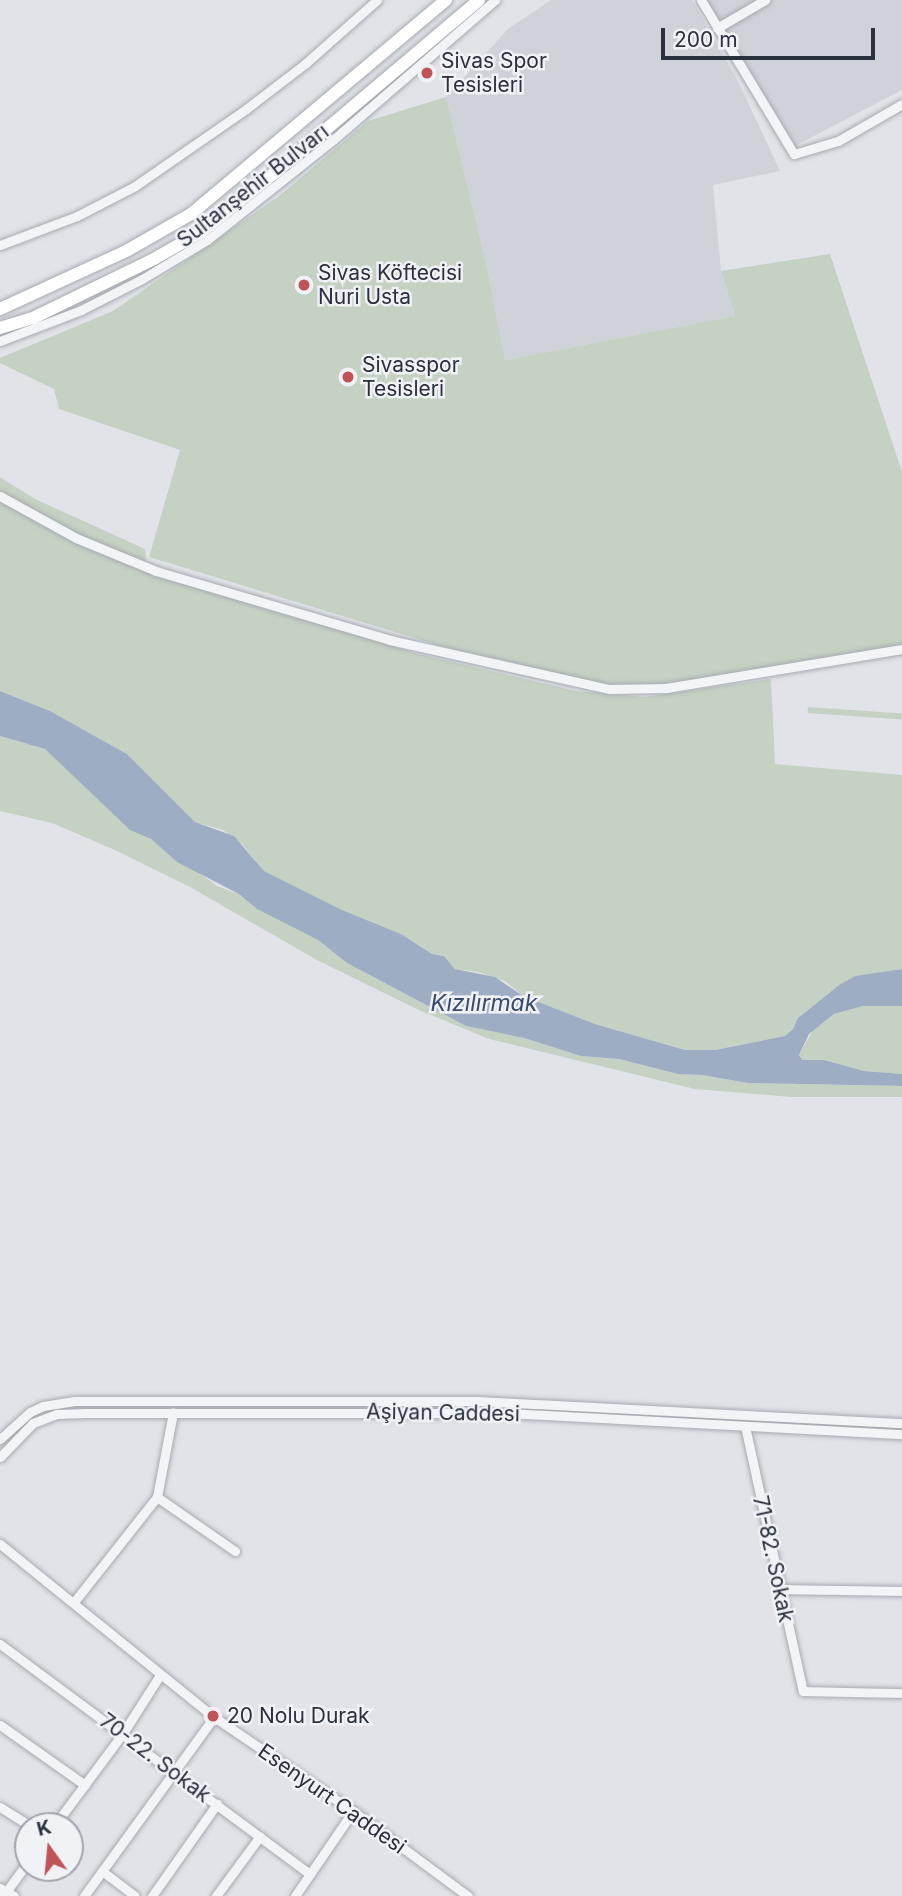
<!DOCTYPE html>
<meta charset="utf-8">
<style>
body{margin:0}
#map{position:relative;width:902px;height:1896px;overflow:hidden;background:#e1e3e8;font-family:Inter,sans-serif}
div>[style]{position:absolute}
.built>*{inset:0;background:#cfd2d9}
.green>*{inset:0;background:#c5d1c3;transform-origin:0 0}
.water>*{inset:0;background:#9fadc4}
.roads{filter:drop-shadow(0 0 2px #a7aab2) drop-shadow(0 0 2px #a7aab2)}
.minor>*{height:9px;margin:-4.5px;padding:0 4.5px;transform-origin:4.5px;border-radius:4.5px;background:#f3f4f7}
.highway>*{height:12px;margin:-6px;padding:0 6px;transform-origin:6px;border-radius:6px;background:#fff}
.dots>*{width:19px;height:19px;translate:-50% -50%;box-sizing:border-box;border:4px solid #f0f2f6;border-radius:50%}
span{translate:-50% -50%;white-space:nowrap;text-align:center;line-height:1.15;-webkit-text-stroke:5px #f0f2f6;paint-order:stroke}
.poi-label{font-size:21px;color:#2b303e}
.left{translate:0 -50%;text-align:left}
.street-label{font-size:21px;color:#2b303e}
.water-label{font-size:23px;color:#394a6d;font-style:italic}
.north{position:absolute;left:14px;top:1812px;width:70px;height:70px;box-sizing:border-box;background:#f0f2f6;border:2px solid #a1a4ac;border-radius:50%;rotate:345deg;font-size:19px;font-weight:700;line-height:28px;text-align:center;color:#2b303e}
.north::after{content:'';display:block;margin:auto;width:24px;height:32px;background:#c05357;clip-path:polygon(50% 0,100% 100%,50% 72%,0 100%)}
.scale{position:absolute;left:661px;top:28px;width:214px;height:32px;box-sizing:border-box;border:4px solid #2b303e;border-top:0;padding-left:9px;font-size:21px;line-height:24px;white-space:nowrap;color:#2b303e;-webkit-text-stroke:5px #f0f2f6;paint-order:stroke}
</style>
<div id="map">
<div class="built">
<i style="clip-path:polygon(551px 0,692px 0,738px 81px,780px 171px,713px 185px,721px 271px,735px 316px,505px 360px,487px 267px,446px 97px,508px 29px)"></i>
<i style="clip-path:polygon(707px 0,902px 0,902px 90px,795px 146px)"></i>
</div>
<div class="green">
<i style="clip-path:polygon(446px 97px,487px 267px,505px 360px,735px 316px,721px 271px,830px 254px,902px 472px,902px 645px,718px 676px,649px 686px,608px 685px,441px 646px,149px 557px,180px 450px,59px 409px,54px 389px,0 363px,0 358px,113px 311px,278px 197px,368px 121px)"></i>
<i style="clip-path:polygon(0 477px,35px 499px,145px 549px,147px 572px,418px 654px,576px 691px,644px 697px,771px 679px,775px 764px,902px 775px,902px 969px,856px 976px,839px 985px,798px 1018px,793px 1029px,785px 1036px,715px 1050px,685px 1050px,595px 1024px,523px 996px,505px 981px,478px 972px,455px 969px,444px 956px,432px 954px,401px 934px,342px 910px,264px 871px,242px 844px,223px 830px,195px 822px,127px 754px,50px 711px,0 691px)"></i>
<i style="left:808px;top:707px;width:94px;height:6px;rotate:4deg"></i>
<i style="clip-path:polygon(0 736px,45px 749px,130px 829px,151px 839px,177px 862px,188px 865px,217px 886px,239px 894px,257px 909px,318px 940px,347px 963px,466px 1026px,524px 1038px,581px 1056px,619px 1059px,678px 1074px,702px 1075px,748px 1083px,902px 1086px,902px 1097px,791px 1097px,695px 1089px,489px 1039px,419px 1010px,317px 960px,190px 887px,115px 850px,52px 823px,0 811px)"></i>
<i style="clip-path:polygon(863px 1006px,902px 1006px,902px 1074px,864px 1071px,824px 1060px,801px 1060px,799px 1055px,813px 1030px,834px 1014px)"></i>
</div>
<div class="water">
<i style="clip-path:polygon(0 691px,50px 711px,127px 754px,195px 822px,234px 836px,264px 871px,342px 910px,401px 934px,432px 954px,444px 956px,455px 969px,495px 977px,523px 996px,595px 1024px,685px 1050px,715px 1050px,785px 1036px,793px 1029px,798px 1018px,839px 985px,855px 976px,902px 969px,902px 1006px,863px 1006px,834px 1014px,809px 1034px,799px 1055px,802px 1060px,824px 1060px,864px 1071px,902px 1074px,902px 1086px,748px 1083px,702px 1075px,678px 1074px,619px 1059px,581px 1056px,524px 1038px,466px 1026px,347px 963px,318px 940px,257px 909px,239px 894px,177px 862px,151px 839px,130px 830px,45px 749px,0 736px)"></i>
</div>
<div class="roads">
<div class="minor">
<i style="left:701px;top:0;width:180px;rotate:58.9deg"></i>
<i style="left:794px;top:154px;width:46px;rotate:-16.5deg"></i>
<i style="left:838px;top:141px;width:74px;rotate:-30deg"></i>
<i style="left:717px;top:28px;width:56px;rotate:-30.3deg"></i>
<i style="left:0;top:245px;width:82px;rotate:-20.6deg"></i>
<i style="left:77px;top:216px;width:65px;rotate:-27.3deg"></i>
<i style="left:135px;top:186px;width:135px;rotate:-34.7deg"></i>
<i style="left:246px;top:109px;width:76px;rotate:-37.5deg"></i>
<i style="left:306px;top:63px;width:95px;rotate:-41.6deg"></i>
<i style="left:0;top:341px;width:87px;rotate:-20.9deg"></i>
<i style="left:81px;top:310px;width:68px;rotate:-26.9deg"></i>
<i style="left:142px;top:279px;width:76px;rotate:-31deg"></i>
<i style="left:207px;top:240px;width:162px;rotate:-38.5deg"></i>
<i style="left:334px;top:139px;width:213px;rotate:-40.8deg"></i>
<i style="left:0;top:496px;width:87px;rotate:28.9deg"></i>
<i style="left:76px;top:538px;width:87px;rotate:22.4deg"></i>
<i style="left:156px;top:571px;width:244px;rotate:16.4deg"></i>
<i style="left:390px;top:640px;width:225px;rotate:12.6deg"></i>
<i style="left:610px;top:689px;width:56px;rotate:-1deg"></i>
<i style="left:666px;top:688px;width:239px;rotate:-9.4deg"></i>
<i style="left:745px;top:1426px;width:271px;rotate:77.7deg"></i>
<i style="left:803px;top:1691px;width:97px;rotate:1.2deg"></i>
<i style="left:0;top:1439px;width:40px;rotate:-42deg"></i>
<i style="left:30px;top:1412px;width:14px;rotate:-25deg"></i>
<i style="left:43px;top:1406px;width:32px;rotate:-9deg"></i>
<i style="left:75px;top:1401px;width:402px"></i>
<i style="left:477px;top:1401px;width:426px;rotate:3deg"></i>
<i style="left:0;top:1457px;width:47px;rotate:-45.9deg"></i>
<i style="left:33px;top:1423px;width:26px;rotate:-21deg"></i>
<i style="left:57px;top:1414px;width:30px;rotate:-2deg"></i>
<i style="left:87px;top:1413px;width:421px"></i>
<i style="left:508px;top:1413px;width:395px;rotate:3.1deg"></i>
<i style="left:157px;top:1497px;width:95px;rotate:34.7deg"></i>
<i style="left:0;top:1544px;width:275px;rotate:39deg"></i>
<i style="left:214px;top:1717px;width:168px;rotate:34.1deg"></i>
<i style="left:353px;top:1811px;width:143px;rotate:36.5deg"></i>
<i style="left:779px;top:1589px;width:123px;rotate:0.9deg"></i>
<i style="left:74px;top:1602px;width:134px;rotate:-51.7deg"></i>
<i style="left:157px;top:1497px;width:86px;rotate:-79.3deg"></i>
<i style="left:0;top:1644px;width:386px;rotate:36.6deg"></i>
<i style="left:0;top:1725px;width:104px;rotate:35.2deg"></i>
<i style="left:0;top:1807px;width:36px;rotate:32deg"></i>
<i style="left:54px;top:1826px;width:116px;rotate:-53.4deg"></i>
<i style="left:123px;top:1733px;width:69px;rotate:-57.5deg"></i>
<i style="left:102px;top:1871px;width:41px;rotate:37.1deg"></i>
<i style="left:0;top:1888px;width:16px;rotate:30deg"></i>
<i style="left:3px;top:1896px;width:42px;rotate:-53.7deg"></i>
<i style="left:84px;top:1896px;width:221px;rotate:-54deg"></i>
<i style="left:152px;top:1896px;width:113px;rotate:-54.8deg"></i>
<i style="left:216px;top:1896px;width:74px;rotate:-53.7deg"></i>
<i style="left:295px;top:1896px;width:103px;rotate:-55.7deg"></i>
</div>
<div class="highway">
<i style="left:0;top:309px;width:141px;rotate:-24.7deg"></i>
<i style="left:128px;top:250px;width:73px;rotate:-29.7deg"></i>
<i style="left:191px;top:214px;width:333px;rotate:-40deg"></i>
<i style="left:0;top:328px;width:34px;rotate:-17deg"></i>
<i style="left:33px;top:318px;width:135px;rotate:-26deg"></i>
<i style="left:154px;top:259px;width:54px;rotate:-29.9deg"></i>
<i style="left:201px;top:232px;width:99px;rotate:-38.8deg"></i>
<i style="left:278px;top:170px;width:263px;rotate:-40.2deg"></i>
</div>
</div>
<div class="dots">
<i style="left:427px;top:73px;background:#c05357"></i>
<i style="left:304px;top:285px;background:#c05357"></i>
<i style="left:348px;top:377px;background:#c05357"></i>
<i style="left:213px;top:1716px;background:#c05357"></i>
</div>
<div class="poi-label">
<span class="left" style="left:441px;top:73px">Sivas Spor<br>Tesisleri</span>
<span class="left" style="left:318px;top:285px">Sivas Köftecisi<br>Nuri Usta</span>
<span class="left" style="left:362px;top:377px">Sivasspor<br>Tesisleri</span>
<span class="left" style="left:227px;top:1716px">20 Nolu Durak</span>
</div>
<div class="street-label">
<span style="left:253px;top:186px;rotate:-38deg">Sultanşehir Bulvarı</span>
<span style="left:443px;top:1413px;rotate:1deg">Aşiyan Caddesi</span>
<span style="left:773px;top:1559px;rotate:78deg">71-82. Sokak</span>
<span style="left:155px;top:1758px;rotate:37deg">70-22. Sokak</span>
<span style="left:332px;top:1799px;rotate:35deg">Esenyurt Caddesi</span>
</div>
<div class="water-label">
<span style="left:484px;top:1003px">Kızılırmak</span>
</div>
<div class="north">K</div>
<div class="scale">200 m</div>
</div>
